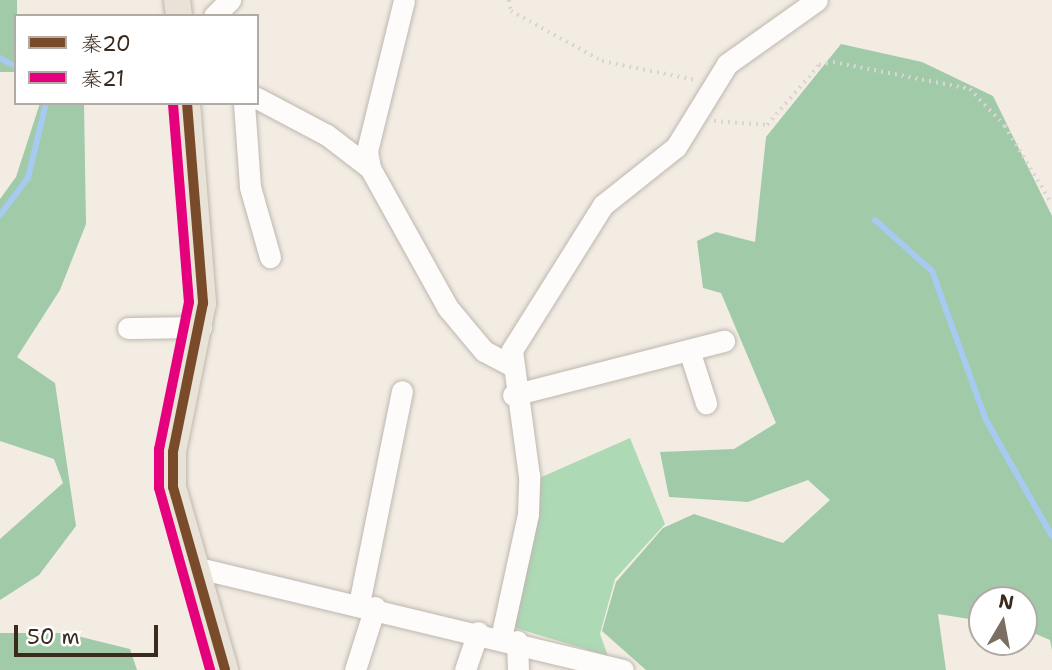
<!DOCTYPE html>
<meta charset="utf-8">
<style>
body{margin:0}
#map{position:relative;width:1052px;height:670px;overflow:hidden;background:#f3ece3;font-family:"Shantell Sans","Klee One",sans-serif}
div>[style]{position:absolute}
.green>*{inset:0;background:#add9b5}
.forest>*{inset:0;background:#a1caa9;transform-origin:0 0}
.stream>*{height:6px;margin:-3px;padding:0 3px;transform-origin:3px;border-radius:3px;background:#a7caf0}
.path>*{height:3.5px;margin-top:-1.75px;transform-origin:0;background:repeating-linear-gradient(90deg,#d8d5d2 0 2px,transparent 0 7px)}
.roads{filter:drop-shadow(0 0 2px #bdb7b0) drop-shadow(0 0 2px #bdb7b0)}
.minor>*{height:21px;margin:-10.5px;padding:0 10.5px;transform-origin:10.5px;border-radius:10.5px;background:#fdfcfb}
.major>*{height:26px;margin:-13px;padding:0 13px;transform-origin:13px;border-radius:13px;background:#e9e3d7}
.bus-1>*{height:10px;margin:-5px;padding:0 5px;transform-origin:5px;border-radius:5px;background:#7a4b2a}
.bus-2>*{height:10px;margin:-5px;padding:0 5px;transform-origin:5px;border-radius:5px;background:#e5007d}
span{translate:-50% -50%;white-space:nowrap;text-align:center;line-height:1.15;-webkit-text-stroke:6px #fff;paint-order:stroke}
.legend{position:absolute;left:14px;top:14px;width:245px;height:91px;box-sizing:border-box;background:#fff;border:2px solid #b1aaa5;margin:0;padding:9px 12px;list-style:none;font-size:21px;color:#3b2a1e}
.legend li{display:flex;align-items:center;gap:14px;height:35px}
.legend b{width:35px;border:2px solid #b1aaa5}
.north{position:absolute;left:968px;top:586px;width:70px;height:70px;box-sizing:border-box;background:#fff;border:2px solid #b1aaa5;border-radius:50%;rotate:10deg;font-size:19px;font-weight:700;line-height:28px;text-align:center;color:#3b2a1e}
.north::after{content:'';display:block;margin:auto;width:24px;height:32px;background:#7b6e63;clip-path:polygon(50% 0,100% 100%,50% 72%,0 100%)}
.scale{position:absolute;left:14px;top:625px;width:144px;height:32px;box-sizing:border-box;border:4px solid #3b2a1e;border-top:0;padding-left:9px;font-size:21px;line-height:24px;white-space:nowrap;color:#3b2a1e;-webkit-text-stroke:5px #fff;paint-order:stroke}
</style>
<div id="map">
<div class="green">
<i style="clip-path:polygon(630px 438px,665px 524px,615px 579px,600px 634px,608px 656px,516px 628px,512px 618px,537px 479px)"></i>
</div>
<div class="forest">
<i style="left:0;top:0;width:17px;height:72px"></i>
<i style="clip-path:polygon(841px 44px,922px 62px,993px 96px,1052px 216px,1052px 650px,1050px 640px,1024px 629px,1024px 600px,982px 600px,982px 621px,938px 614px,946px 670px,646px 670px,602px 631px,616px 582px,663px 528px,694px 514px,783px 543px,830px 500px,808px 480px,748px 502px,669px 497px,660px 452px,734px 449px,776px 423px,721px 293px,703px 288px,697px 241px,716px 232px,755px 242px,766px 137px)"></i>
<i style="clip-path:polygon(40px 103px,84px 103px,86px 224px,60px 290px,17px 357px,55px 383px,76px 526px,39px 575px,0 600px,0 539px,63px 483px,54px 459px,0 441px,0 199px,16px 177px)"></i>
<i style="clip-path:polygon(0 633px,65px 633px,130px 649px,137px 670px,0 670px)"></i>
</div>
<div class="stream">
<i style="left:0;top:58px;width:18px;rotate:29deg"></i>
<i style="left:0;top:215px;width:46px;rotate:-52.9deg"></i>
<i style="left:28px;top:178px;width:77px;rotate:-76.5deg"></i>
<i style="left:875px;top:220px;width:76px;rotate:41.8deg"></i>
<i style="left:932px;top:271px;width:158px;rotate:70.1deg"></i>
<i style="left:986px;top:420px;width:133px;rotate:60.4deg"></i>
</div>
<div class="path">
<i style="left:509px;top:0;width:11px;rotate:80deg"></i>
<i style="left:511px;top:11px;width:104px;rotate:28.8deg"></i>
<i style="left:602px;top:61px;width:96px;rotate:11.4deg"></i>
<i style="left:714px;top:121px;width:53px;rotate:4.3deg"></i>
<i style="left:767px;top:125px;width:79px;rotate:-49.1deg"></i>
<i style="left:819px;top:65px;width:14px;rotate:-12deg"></i>
<i style="left:833px;top:62px;width:140px;rotate:11.1deg"></i>
<i style="left:970px;top:89px;width:51px;rotate:46.6deg"></i>
<i style="left:1005px;top:126px;width:91px;rotate:58.9deg"></i>
</div>
<div class="roads">
<div class="minor">
<i style="left:214px;top:16px;width:23px;rotate:-45deg"></i>
<i style="left:257px;top:98px;width:79px;rotate:27.9deg"></i>
<i style="left:327px;top:135px;width:54px;rotate:37.5deg"></i>
<i style="left:370px;top:168px;width:160px;rotate:60.9deg"></i>
<i style="left:448px;top:308px;width:56px;rotate:50.1deg"></i>
<i style="left:484px;top:351px;width:30px;rotate:28deg"></i>
<i style="left:244px;top:103px;width:84px;rotate:85.9deg"></i>
<i style="left:250px;top:187px;width:73px;rotate:74.1deg"></i>
<i style="left:370px;top:168px;width:17px;rotate:-100deg"></i>
<i style="left:367px;top:151px;width:155px;rotate:-76.2deg"></i>
<i style="left:128px;top:328px;width:73px;rotate:-0.8deg"></i>
<i style="left:689px;top:350px;width:56px;rotate:72.2deg"></i>
<i style="left:513px;top:395px;width:218px;rotate:-14.4deg"></i>
<i style="left:194px;top:567px;width:441px;rotate:13.5deg"></i>
<i style="left:359px;top:604px;width:217px;rotate:-78.6deg"></i>
<i style="left:501px;top:638px;width:127px;rotate:-77.7deg"></i>
<i style="left:528px;top:514px;width:38px;rotate:-88deg"></i>
<i style="left:529px;top:476px;width:127px;rotate:-97.7deg"></i>
<i style="left:512px;top:350px;width:171px;rotate:-57.9deg"></i>
<i style="left:603px;top:205px;width:93px;rotate:-38.5deg"></i>
<i style="left:676px;top:147px;width:97px;rotate:-58.4deg"></i>
<i style="left:727px;top:64px;width:110px;rotate:-35.4deg"></i>
<i style="left:517px;top:641px;width:29px;rotate:88deg"></i>
<i style="left:355px;top:670px;width:66px;rotate:-72.4deg"></i>
<i style="left:465px;top:670px;width:40px;rotate:-71.1deg"></i>
</div>
<div class="major">
<i style="left:177px;top:0;width:16px;rotate:83deg"></i>
<i style="left:187px;top:103px;width:201px;rotate:85.4deg"></i>
<i style="left:203px;top:303px;width:152px;rotate:101.4deg"></i>
<i style="left:173px;top:452px;width:35px;rotate:90deg"></i>
<i style="left:173px;top:487px;width:190px;rotate:74.1deg"></i>
</div>
</div>
<div class="bus-1">
<i style="left:187px;top:103px;width:201px;rotate:85.4deg"></i>
<i style="left:203px;top:303px;width:152px;rotate:101.4deg"></i>
<i style="left:173px;top:452px;width:35px;rotate:90deg"></i>
<i style="left:173px;top:487px;width:190px;rotate:74.1deg"></i>
</div>
<div class="bus-2">
<i style="left:173px;top:104px;width:199px;rotate:85.4deg"></i>
<i style="left:189px;top:302px;width:150px;rotate:101.5deg"></i>
<i style="left:159px;top:449px;width:39px;rotate:90deg"></i>
<i style="left:159px;top:488px;width:189px;rotate:74.3deg"></i>
</div>
<ul class="legend">
<li><b style="height:9px;background:#7a4b2a"></b>秦20</li>
<li><b style="height:9px;background:#e5007d"></b>秦21</li>
</ul>
<div class="north">N</div>
<div class="scale">50 m</div>
</div>
